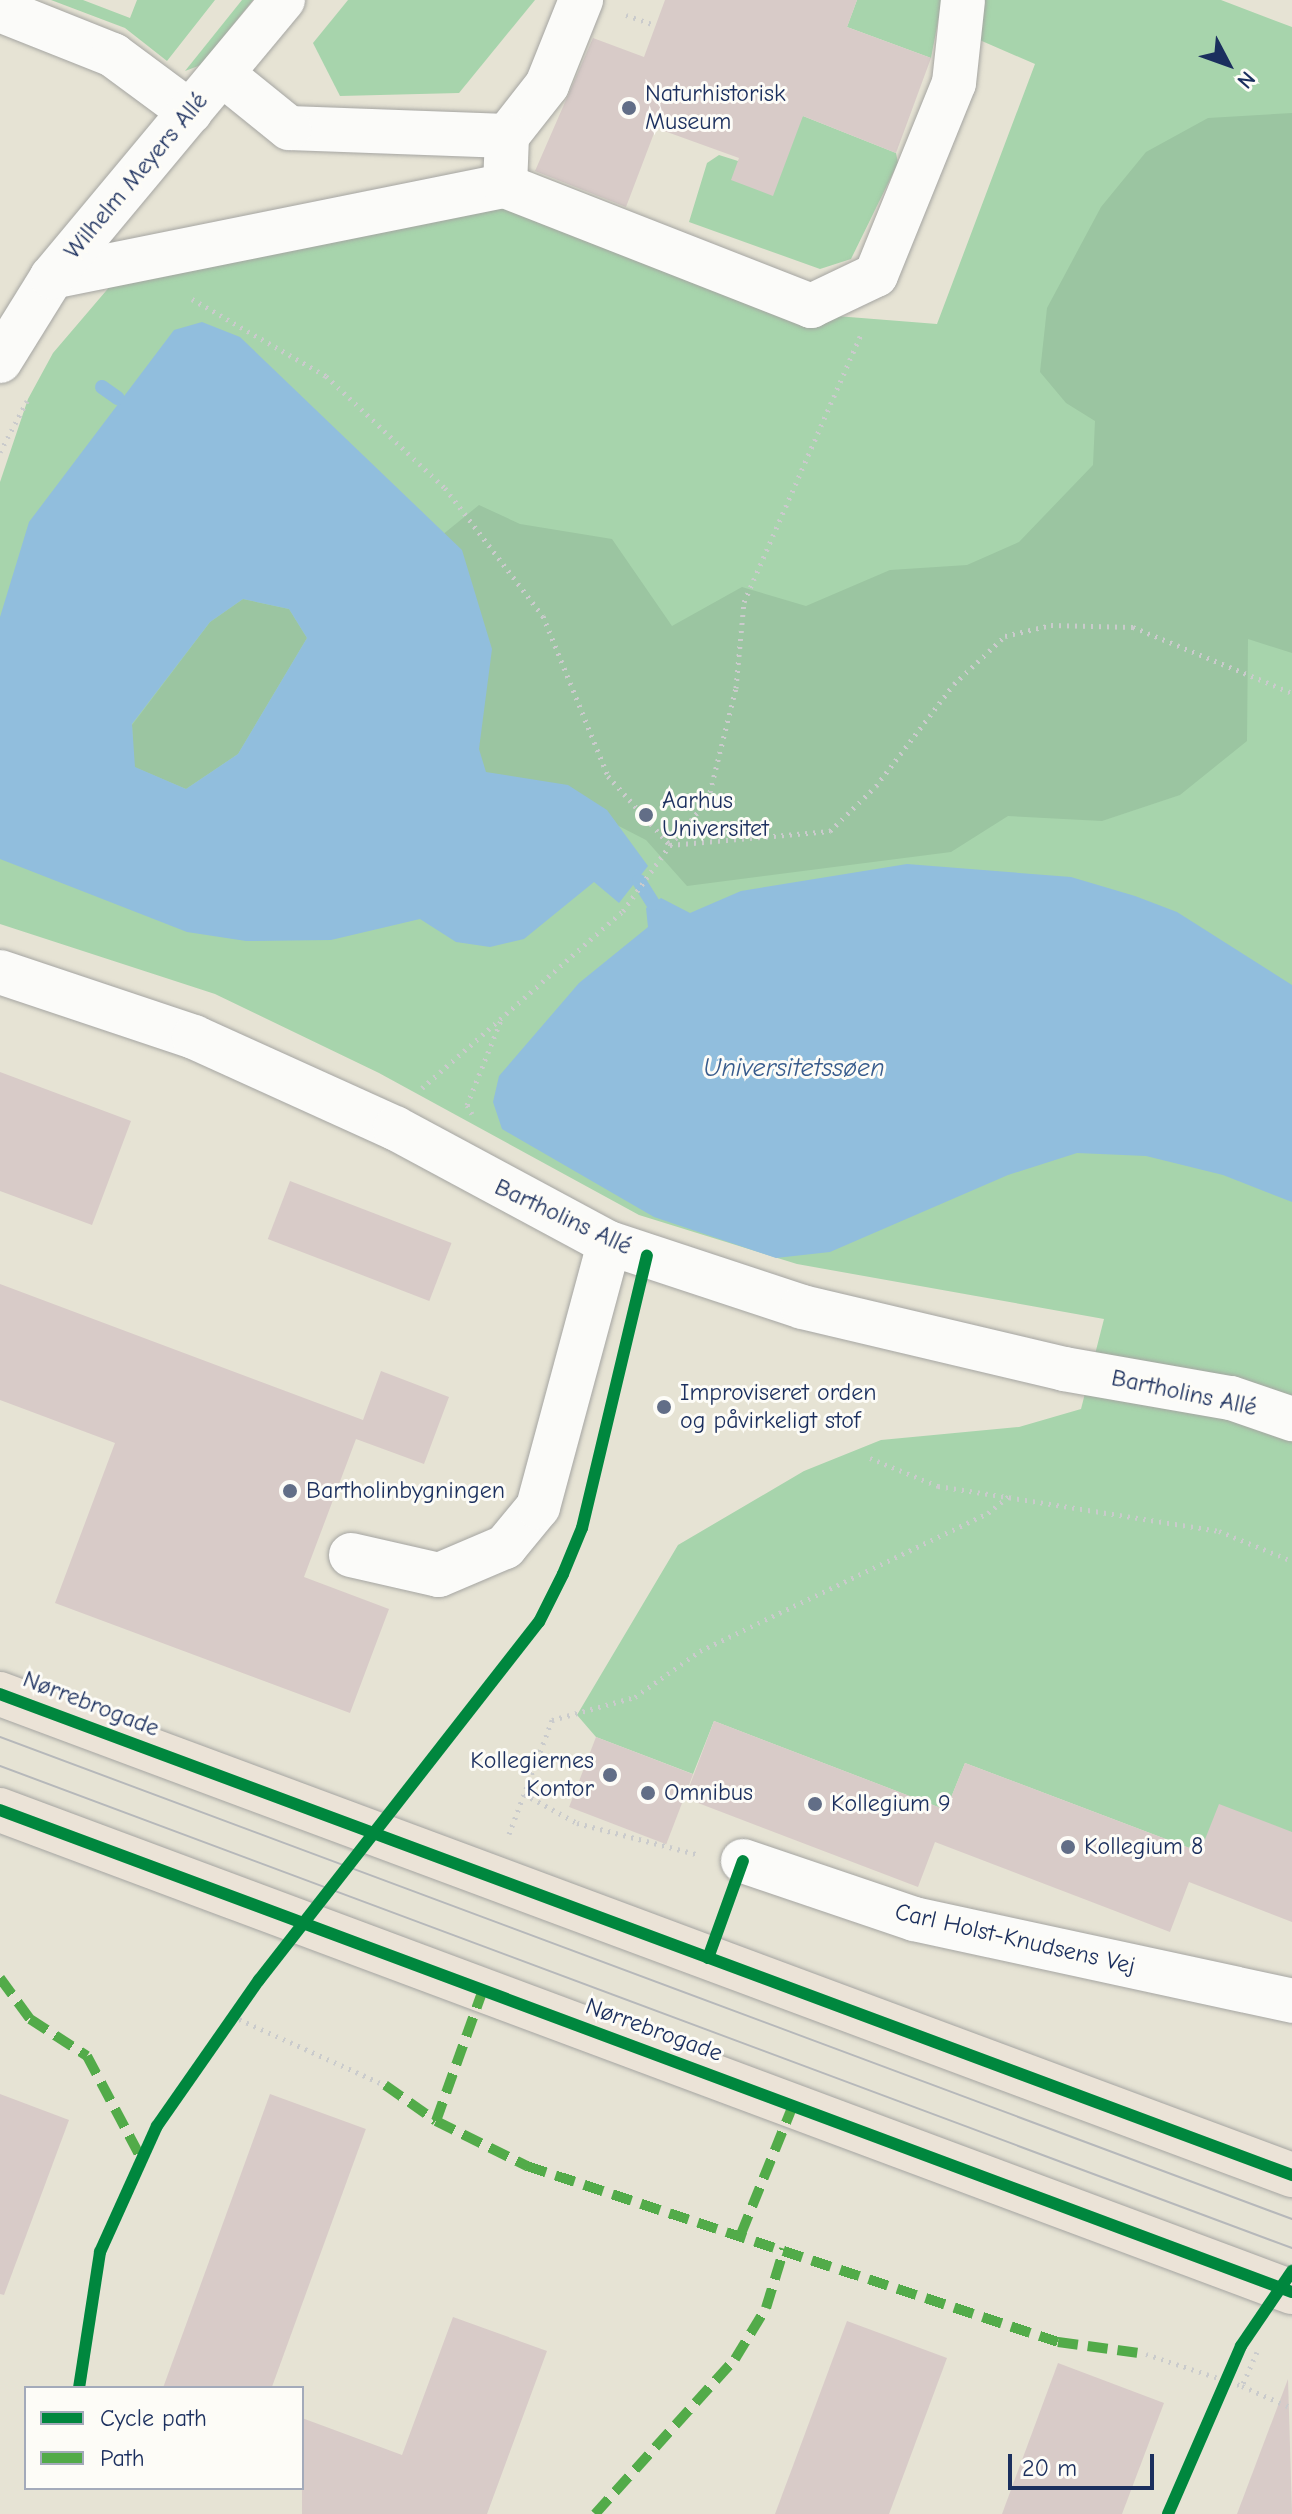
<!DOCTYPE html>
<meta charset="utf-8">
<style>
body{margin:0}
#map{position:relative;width:1292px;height:2514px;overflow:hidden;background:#e6e3d4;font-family:"Comic Neue",sans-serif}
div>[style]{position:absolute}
.green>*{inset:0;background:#a7d4ac}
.forest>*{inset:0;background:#9bc5a1}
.water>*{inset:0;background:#91bedd}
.stream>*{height:14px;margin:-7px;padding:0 7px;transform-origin:7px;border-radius:7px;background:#91bedd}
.building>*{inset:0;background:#d8cbc8;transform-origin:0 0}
.path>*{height:5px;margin-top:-2.5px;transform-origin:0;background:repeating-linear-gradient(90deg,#cacbcc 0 2px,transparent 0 8px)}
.roads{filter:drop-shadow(0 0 2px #a5a5a2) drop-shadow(0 0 2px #a5a5a2)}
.minor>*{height:44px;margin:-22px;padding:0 22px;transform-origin:22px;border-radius:22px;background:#fbfbf9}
.major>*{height:44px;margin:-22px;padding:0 22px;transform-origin:22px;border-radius:22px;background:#ebe3d7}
.tram>*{height:2px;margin:-1px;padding:0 1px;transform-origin:1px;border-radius:1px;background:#b6b8ba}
.quiet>*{height:10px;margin-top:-5px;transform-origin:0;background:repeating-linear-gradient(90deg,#52ab49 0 20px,transparent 0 30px)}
.cycleway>*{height:12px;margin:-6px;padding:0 6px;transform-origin:6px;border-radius:6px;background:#00873e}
.dots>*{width:22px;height:22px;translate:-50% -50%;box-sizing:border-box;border:4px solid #fdfcf7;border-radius:50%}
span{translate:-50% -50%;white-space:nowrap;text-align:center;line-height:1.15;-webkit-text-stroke:6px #fdfcf7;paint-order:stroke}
.poi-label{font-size:24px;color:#1b2f5e}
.left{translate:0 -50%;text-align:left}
.right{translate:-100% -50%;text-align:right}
.street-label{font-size:24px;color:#1b2f5e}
.water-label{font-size:26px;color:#375b8c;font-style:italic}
.legend{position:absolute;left:24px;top:2386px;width:280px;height:104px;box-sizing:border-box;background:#fdfcf7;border:2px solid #a3aaba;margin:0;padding:10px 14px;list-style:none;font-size:24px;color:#1b2f5e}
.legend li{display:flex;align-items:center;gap:16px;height:40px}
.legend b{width:40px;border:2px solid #a3aaba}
.north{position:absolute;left:1188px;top:24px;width:80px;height:80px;-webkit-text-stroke:6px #fdfcf7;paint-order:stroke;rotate:131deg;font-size:22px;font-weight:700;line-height:32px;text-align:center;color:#1b2f5e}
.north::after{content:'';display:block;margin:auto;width:28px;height:36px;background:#1b2f5e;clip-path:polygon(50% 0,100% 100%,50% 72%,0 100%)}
.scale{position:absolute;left:1008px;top:2454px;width:146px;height:36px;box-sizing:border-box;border:4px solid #1b2f5e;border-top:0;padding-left:10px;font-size:24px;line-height:28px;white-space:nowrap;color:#1b2f5e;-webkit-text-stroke:6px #fdfcf7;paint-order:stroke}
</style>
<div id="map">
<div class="green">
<i style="clip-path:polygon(51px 0,83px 0,130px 18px,137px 0,215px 0,167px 61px,125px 28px)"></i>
<i style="clip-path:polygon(242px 0,253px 0,201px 65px,185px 71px)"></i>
<i style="clip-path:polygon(348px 0,535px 0,459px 93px,340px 96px,313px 43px)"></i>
<i style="clip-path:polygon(857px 0,942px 0,931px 58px,847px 27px)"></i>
<i style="clip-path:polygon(982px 0,1221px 0,1292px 27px,1292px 1832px,1200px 1852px,965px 1763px,946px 1810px,714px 1721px,693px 1774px,596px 1737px,577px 1715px,678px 1545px,804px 1471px,881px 1440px,1019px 1427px,1081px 1409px,1104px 1319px,797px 1264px,639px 1215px,379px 1073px,215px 994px,0 924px,0 482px,28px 399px,53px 353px,123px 271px,512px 202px,811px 314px,937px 324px,1035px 64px,975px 38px)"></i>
<i style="clip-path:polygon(803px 116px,896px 153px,898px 163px,851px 259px,820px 269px,689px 222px,707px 163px,719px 155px,738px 161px)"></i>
</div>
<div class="forest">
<i style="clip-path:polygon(1292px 113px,1292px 653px,1248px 639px,1247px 741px,1180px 795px,1102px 821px,1008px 816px,951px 852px,687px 886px,646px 840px,568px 800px,476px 791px,436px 540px,479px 505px,520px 524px,612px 539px,672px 626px,742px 587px,806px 606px,890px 570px,967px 565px,1019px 542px,1093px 465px,1095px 421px,1066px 403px,1040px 372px,1047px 308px,1101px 207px,1146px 152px,1208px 118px)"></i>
<i style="clip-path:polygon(243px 599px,289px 609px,307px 638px,238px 754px,186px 789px,134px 767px,132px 725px,210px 622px)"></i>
</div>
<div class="water">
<i style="clip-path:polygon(evenodd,202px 322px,240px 337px,462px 550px,492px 649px,479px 749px,486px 772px,568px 785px,607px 810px,648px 866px,619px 903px,594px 882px,524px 939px,490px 947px,456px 942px,420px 919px,331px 940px,246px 941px,187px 932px,0 859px,0 617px,29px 522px,174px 330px,202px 322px,243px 599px,289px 609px,307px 638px,238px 754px,186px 789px,135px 767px,132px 724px,210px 622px,243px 599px)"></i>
<i style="clip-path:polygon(907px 864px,1071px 877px,1135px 896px,1177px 912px,1292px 985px,1292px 1202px,1223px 1175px,1146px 1156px,1077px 1153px,1008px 1175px,830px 1252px,776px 1258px,654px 1217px,502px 1129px,493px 1102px,499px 1076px,579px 983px,648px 927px,646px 908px,661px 898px,690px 913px,741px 891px)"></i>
</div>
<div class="stream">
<i style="left:102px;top:387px;width:19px;rotate:35deg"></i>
<i style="left:639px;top:881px;width:26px;rotate:58deg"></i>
</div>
<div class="building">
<i style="clip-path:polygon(665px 0,857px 0,847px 27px,931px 58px,896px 153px,803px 116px,773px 196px,731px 180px,739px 158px,656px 128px,626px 207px,535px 171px,593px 38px,644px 57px)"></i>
<i style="clip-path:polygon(0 1072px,131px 1121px,92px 1225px,0 1191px)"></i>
<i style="left:290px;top:1181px;width:173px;height:62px;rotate:21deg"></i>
<i style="clip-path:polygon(0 1284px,363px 1420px,381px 1371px,449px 1397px,424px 1464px,356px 1439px,304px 1577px,389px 1609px,350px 1713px,55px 1603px,115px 1443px,0 1400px)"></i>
<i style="clip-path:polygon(714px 1721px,946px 1810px,965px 1763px,1200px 1852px,1219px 1804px,1292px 1832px,1292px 1922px,1189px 1882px,1170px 1932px,935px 1842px,918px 1887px,685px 1798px)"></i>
<i style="left:596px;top:1737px;width:104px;height:75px;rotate:21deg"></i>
<i style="clip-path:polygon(0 2094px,69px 2120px,4px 2295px,0 2294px)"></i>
<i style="left:270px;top:2094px;width:102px;height:314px;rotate:20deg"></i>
<i style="clip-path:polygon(453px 2317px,547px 2351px,487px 2514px,302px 2514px,302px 2418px,402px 2455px)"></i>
<i style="clip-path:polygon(847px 2321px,947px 2358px,889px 2514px,775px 2514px)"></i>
<i style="clip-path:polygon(1058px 2363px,1164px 2403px,1122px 2514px,1002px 2514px)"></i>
<i style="clip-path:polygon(1288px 2379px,1292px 2514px,1237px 2514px)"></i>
</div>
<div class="path">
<i style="left:626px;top:15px;width:31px;rotate:19deg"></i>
<i style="left:192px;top:299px;width:155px;rotate:29.9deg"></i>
<i style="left:326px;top:376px;width:163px;rotate:43.3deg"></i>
<i style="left:445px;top:488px;width:161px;rotate:52.6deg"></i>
<i style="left:543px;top:616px;width:173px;rotate:67.9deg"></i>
<i style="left:608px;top:776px;width:93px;rotate:48.1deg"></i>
<i style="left:670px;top:845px;width:59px;rotate:-49.8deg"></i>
<i style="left:708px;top:800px;width:115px;rotate:-76deg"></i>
<i style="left:736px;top:688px;width:86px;rotate:-84.7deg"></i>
<i style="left:744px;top:602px;width:292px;rotate:-66.4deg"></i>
<i style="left:0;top:452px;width:58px;rotate:-62.1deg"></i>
<i style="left:422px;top:1088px;width:268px;rotate:-41.4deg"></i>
<i style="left:623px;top:911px;width:81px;rotate:-54.5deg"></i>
<i style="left:670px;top:845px;width:161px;rotate:-5deg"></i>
<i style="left:830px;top:831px;width:64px;rotate:-44.4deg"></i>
<i style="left:876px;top:786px;width:128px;rotate:-52.6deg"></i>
<i style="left:954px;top:684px;width:70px;rotate:-43.3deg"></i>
<i style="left:1005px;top:636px;width:47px;rotate:-13.4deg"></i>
<i style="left:1051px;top:625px;width:82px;rotate:1.4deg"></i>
<i style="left:1133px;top:627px;width:172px;rotate:22.5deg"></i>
<i style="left:472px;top:1114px;width:10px;rotate:-119deg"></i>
<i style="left:467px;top:1105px;width:92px;rotate:-68.2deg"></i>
<i style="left:870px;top:1458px;width:74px;rotate:22.4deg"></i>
<i style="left:938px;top:1486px;width:285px;rotate:9.1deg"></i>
<i style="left:1219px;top:1531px;width:79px;rotate:22.3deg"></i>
<i style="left:524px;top:1794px;width:60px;rotate:28.7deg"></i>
<i style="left:577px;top:1823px;width:123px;rotate:14.6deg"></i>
<i style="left:509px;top:1834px;width:122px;rotate:-69.3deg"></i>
<i style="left:552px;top:1720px;width:86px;rotate:-15.5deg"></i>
<i style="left:635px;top:1697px;width:80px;rotate:-35.3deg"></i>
<i style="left:700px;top:1651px;width:319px;rotate:-25.6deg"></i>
<i style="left:988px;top:1513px;width:28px;rotate:-39deg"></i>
<i style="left:232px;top:2016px;width:168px;rotate:24.3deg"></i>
<i style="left:1257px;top:2352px;width:37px;rotate:114deg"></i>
<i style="left:1242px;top:2386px;width:55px;rotate:23.7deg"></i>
<i style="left:1146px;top:2354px;width:101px;rotate:18.4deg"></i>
</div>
<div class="roads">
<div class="minor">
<i style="left:0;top:10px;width:122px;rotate:21.7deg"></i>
<i style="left:113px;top:55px;width:96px;rotate:36.5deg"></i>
<i style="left:507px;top:136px;width:65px;rotate:-51.9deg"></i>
<i style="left:547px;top:85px;width:92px;rotate:-68.2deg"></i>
<i style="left:505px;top:186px;width:329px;rotate:21.4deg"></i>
<i style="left:811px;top:306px;width:72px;rotate:-25.5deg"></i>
<i style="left:876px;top:275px;width:207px;rotate:-67.9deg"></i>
<i style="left:954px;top:83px;width:83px;rotate:-83.8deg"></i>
<i style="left:52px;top:277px;width:462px;rotate:-11.4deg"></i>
<i style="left:505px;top:186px;width:50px;rotate:-87.7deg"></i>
<i style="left:507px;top:136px;width:218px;rotate:-177.9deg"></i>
<i style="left:289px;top:128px;width:86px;rotate:-141.1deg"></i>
<i style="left:0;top:361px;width:99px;rotate:-58.2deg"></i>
<i style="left:52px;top:277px;width:361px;rotate:-50.2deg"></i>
<i style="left:0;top:972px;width:205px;rotate:18.5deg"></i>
<i style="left:194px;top:1037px;width:221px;rotate:24.4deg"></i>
<i style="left:395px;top:1128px;width:243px;rotate:28.3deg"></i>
<i style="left:609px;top:1243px;width:203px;rotate:18.3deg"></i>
<i style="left:802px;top:1307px;width:269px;rotate:13.3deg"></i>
<i style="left:1064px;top:1369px;width:169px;rotate:9.9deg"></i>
<i style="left:1231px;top:1398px;width:65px;rotate:19deg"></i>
<i style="left:351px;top:1555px;width:90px;rotate:12.8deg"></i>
<i style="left:439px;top:1575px;width:72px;rotate:-23deg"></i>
<i style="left:505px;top:1547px;width:52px;rotate:-50.5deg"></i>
<i style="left:538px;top:1507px;width:273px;rotate:-74.9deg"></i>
<i style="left:743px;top:1861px;width:181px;rotate:18.7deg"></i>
<i style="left:914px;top:1919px;width:387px;rotate:12.2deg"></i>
</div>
<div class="major">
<i style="left:0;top:1694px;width:1379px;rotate:20.42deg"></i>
<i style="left:0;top:1810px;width:1379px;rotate:20.46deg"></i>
</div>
</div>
<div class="tram">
<i style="left:0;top:1737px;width:1379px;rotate:20.46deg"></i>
<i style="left:0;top:1766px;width:1379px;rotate:20.46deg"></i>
</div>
<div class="quiet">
<i style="left:0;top:1978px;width:51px;rotate:53.8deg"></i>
<i style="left:30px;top:2019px;width:68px;rotate:33deg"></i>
<i style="left:87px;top:2056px;width:113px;rotate:62.1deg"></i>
<i style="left:385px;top:2085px;width:62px;rotate:35.2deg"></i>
<i style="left:436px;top:2121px;width:102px;rotate:26.3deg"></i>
<i style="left:527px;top:2166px;width:559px;rotate:18.34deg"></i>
<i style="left:1058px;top:2342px;width:89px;rotate:7.8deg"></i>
<i style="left:436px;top:2121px;width:139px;rotate:-70.3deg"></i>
<i style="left:741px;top:2234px;width:139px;rotate:-68deg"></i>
<i style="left:595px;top:2514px;width:209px;rotate:-47.9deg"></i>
<i style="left:735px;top:2359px;width:60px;rotate:-58.7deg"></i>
<i style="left:766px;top:2308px;width:62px;rotate:-73deg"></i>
</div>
<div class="cycleway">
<i style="left:0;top:1694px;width:1379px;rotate:20.42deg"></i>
<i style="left:0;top:1810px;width:1379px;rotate:20.46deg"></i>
<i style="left:708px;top:1958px;width:103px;rotate:-70.2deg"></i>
<i style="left:79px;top:2388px;width:138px;rotate:-81.2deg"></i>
<i style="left:100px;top:2252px;width:138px;rotate:-65.7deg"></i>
<i style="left:157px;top:2126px;width:178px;rotate:-55.1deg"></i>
<i style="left:259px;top:1980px;width:454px;rotate:-52deg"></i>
<i style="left:539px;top:1622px;width:54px;rotate:-63.4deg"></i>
<i style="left:563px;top:1574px;width:50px;rotate:-67.6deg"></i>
<i style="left:582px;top:1528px;width:280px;rotate:-76.6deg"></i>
<i style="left:1168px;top:2514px;width:183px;rotate:-66.5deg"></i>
<i style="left:1241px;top:2346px;width:91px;rotate:-55.8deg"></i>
</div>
<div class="dots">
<i style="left:629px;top:108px;background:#626e87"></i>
<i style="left:646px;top:815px;background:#626e87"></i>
<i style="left:664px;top:1407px;background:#626e87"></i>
<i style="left:290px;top:1491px;background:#626e87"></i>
<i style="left:610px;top:1775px;background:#626e87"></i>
<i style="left:648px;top:1793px;background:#626e87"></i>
<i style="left:815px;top:1804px;background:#626e87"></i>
<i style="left:1068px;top:1847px;background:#626e87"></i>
</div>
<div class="poi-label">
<span class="left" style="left:645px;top:108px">Naturhistorisk<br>Museum</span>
<span class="left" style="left:662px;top:815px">Aarhus<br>Universitet</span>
<span class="left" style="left:680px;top:1407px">Improviseret orden<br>og påvirkeligt stof</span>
<span class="left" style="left:306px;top:1491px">Bartholinbygningen</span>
<span class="right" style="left:594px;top:1775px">Kollegiernes<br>Kontor</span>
<span class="left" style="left:664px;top:1793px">Omnibus</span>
<span class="left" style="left:831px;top:1804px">Kollegium 9</span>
<span class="left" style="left:1084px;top:1847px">Kollegium 8</span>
</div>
<div class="street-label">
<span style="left:136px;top:176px;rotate:-50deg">Wilhelm Meyers Allé</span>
<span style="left:563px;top:1217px;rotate:25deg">Bartholins Allé</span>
<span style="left:1184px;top:1393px;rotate:12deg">Bartholins Allé</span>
<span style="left:91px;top:1704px;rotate:21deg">Nørrebrogade</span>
<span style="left:1015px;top:1939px;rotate:13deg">Carl Holst-Knudsens Vej</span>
<span style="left:654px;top:2030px;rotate:20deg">Nørrebrogade</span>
</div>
<div class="water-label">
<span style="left:794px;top:1069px">Universitetssøen</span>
</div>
<ul class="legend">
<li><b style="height:10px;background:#00873e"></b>Cycle path</li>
<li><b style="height:10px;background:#52ab49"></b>Path</li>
</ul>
<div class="north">N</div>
<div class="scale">20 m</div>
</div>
